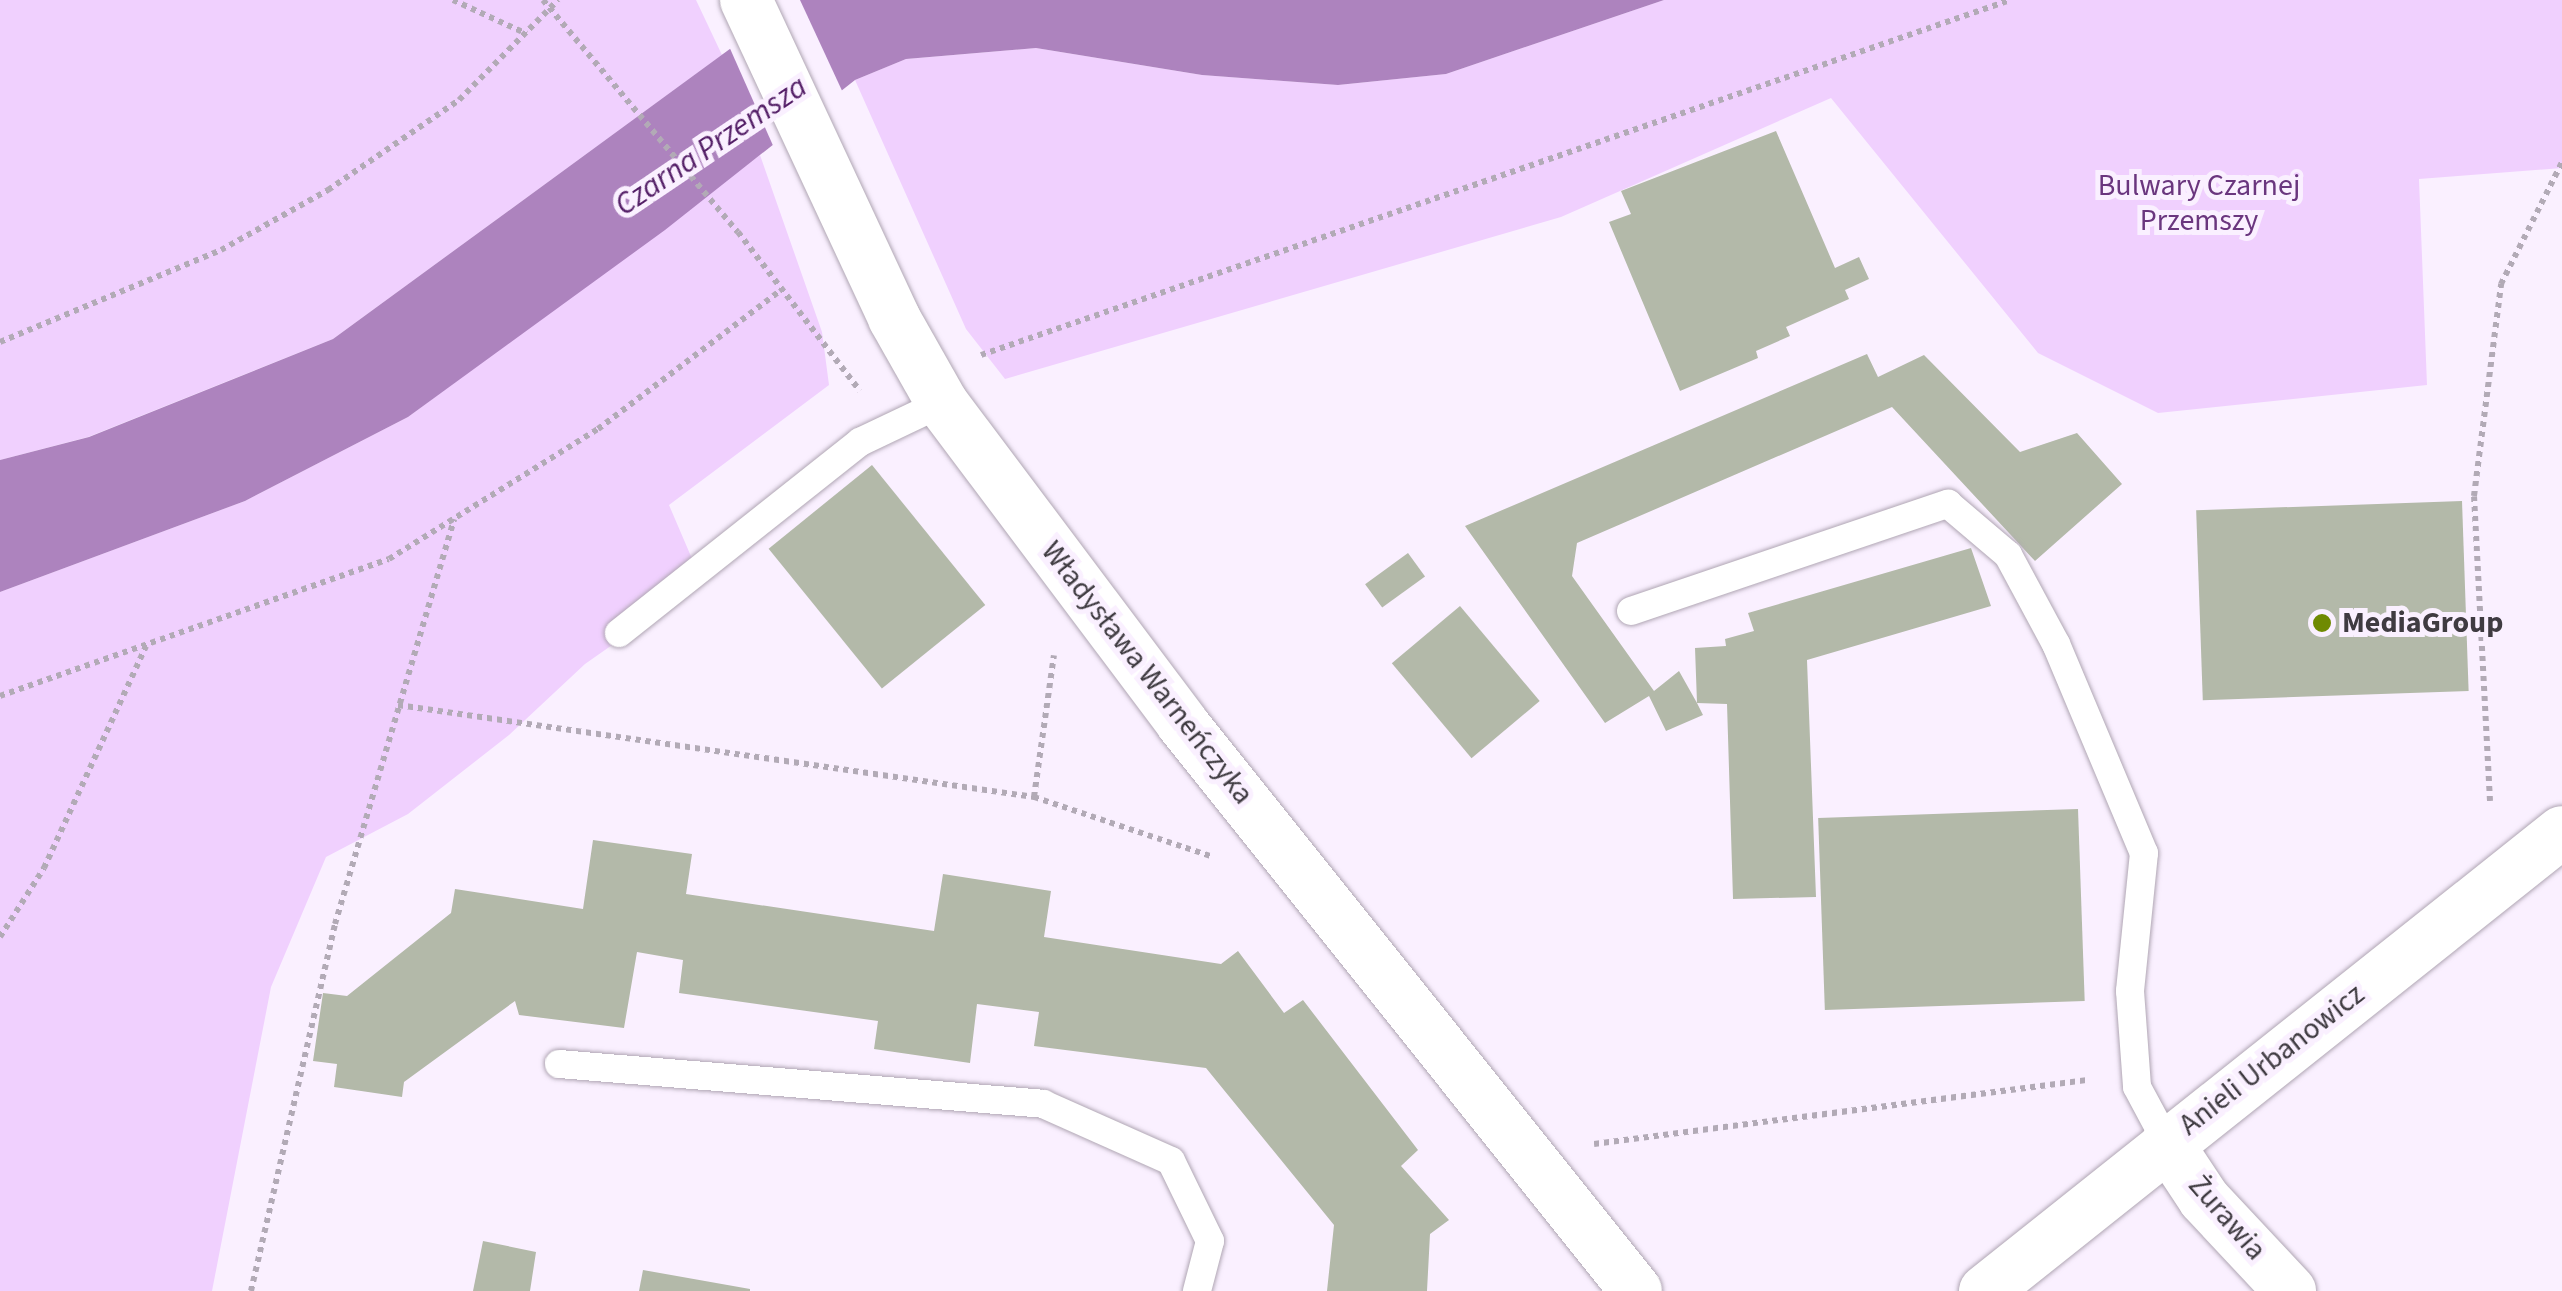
<!DOCTYPE html>
<meta charset="utf-8">
<style>
body{margin:0}
#map{position:relative;width:2562px;height:1291px;overflow:hidden;background:#faf0ff;font-family:"Source Sans 3",sans-serif}
div>[style]{position:absolute}
.green>*{inset:0;background:#f0d0fe}
.water>*{inset:0;background:#ad83be}
.pier>*{inset:0;background:#faf0ff}
.building>*{inset:0;background:#b3b9a9;transform-origin:0 0}
.path>*{height:6px;margin-top:-3px;transform-origin:0;background:repeating-linear-gradient(90deg,#b2aab6 0 5px,transparent 0 10px)}
.roads{filter:drop-shadow(0 0 2px #b0a6b4) drop-shadow(0 0 2px #b0a6b4)}
.service>*{height:28px;margin:-14px;padding:0 14px;transform-origin:14px;border-radius:14px;background:#fff}
.minor>*{height:52px;margin:-26px;padding:0 26px;transform-origin:26px;border-radius:26px;background:#fff}
.dots>*{width:28px;height:28px;translate:-50% -50%;box-sizing:border-box;border:5px solid #faf0ff;border-radius:50%}
span{translate:-50% -50%;white-space:nowrap;text-align:center;line-height:1.15;-webkit-text-stroke:10px #faf0ff;paint-order:stroke}
.park-label{font-size:30px;color:#6a367e}
.poi-label{font-size:30px;color:#3f3b41;font-weight:700}
.left{translate:0 -50%;text-align:left}
.street-label{font-size:30px;color:#3f3b41}
.water-label{font-size:32px;color:#541f67;font-style:italic}
</style>
<div id="map">
<div class="green">
<i style="clip-path:polygon(0 0,696px 0,722px 55px,333px 339px,88px 437px,0 460px)"></i>
<i style="clip-path:polygon(1664px 0,2562px 0,2562px 168px,2419px 179px,2427px 385px,2158px 413px,2038px 353px,1831px 98px,1561px 217px,1005px 379px,966px 329px,855px 80px,906px 59px,1036px 48px,1202px 75px,1338px 85px,1446px 74px)"></i>
<i style="clip-path:polygon(760px 155px,822px 332px,829px 385px,669px 505px,702px 582px,585px 664px,509px 735px,408px 814px,326px 857px,271px 987px,212px 1291px,0 1291px,0 592px,245px 501px,408px 417px)"></i>
</div>
<div class="water">
<i style="clip-path:polygon(797px 0,1664px 0,1446px 74px,1338px 85px,1202px 75px,1036px 48px,906px 59px,855px 80px,665px 230px,408px 417px,245px 501px,0 592px,0 460px,89px 437px,333px 339px)"></i>
</div>
<div class="pier">
<i style="clip-path:polygon(789px 0,800px 0,844px 95px,775px 150px,728px 44px)"></i>
</div>
<div class="building">
<i style="clip-path:polygon(1776px 131px,1835px 268px,1859px 257px,1869px 279px,1845px 290px,1849px 299px,1786px 327px,1790px 336px,1756px 351px,1758px 358px,1680px 391px,1609px 222px,1631px 214px,1621px 191px)"></i>
<i style="clip-path:polygon(1867px 354px,1878px 377px,1924px 355px,2020px 452px,2077px 433px,2122px 484px,2035px 561px,1892px 407px,1577px 543px,1572px 576px,1654px 691px,1679px 671px,1697px 703px,1695px 648px,1726px 646px,1725px 639px,1754px 631px,1748px 613px,1971px 548px,1991px 606px,1807px 660px,1816px 897px,1733px 899px,1727px 704px,1697px 703px,1703px 715px,1666px 731px,1649px 696px,1605px 723px,1465px 526px)"></i>
<i style="left:872px;top:465px;width:180px;height:133px;rotate:51deg"></i>
<i style="left:2462px;top:501px;width:190px;height:266px;rotate:88deg"></i>
<i style="left:1408px;top:553px;width:29px;height:53px;rotate:54deg"></i>
<i style="left:1460px;top:606px;width:124px;height:89px;rotate:50deg"></i>
<i style="left:2078px;top:809px;width:192px;height:260px;rotate:88deg"></i>
<i style="clip-path:polygon(593px 840px,692px 854px,686px 894px,934px 931px,943px 874px,1051px 891px,1044px 937px,1221px 964px,1238px 951px,1284px 1013px,1303px 1000px,1418px 1150px,1401px 1166px,1449px 1220px,1430px 1234px,1427px 1291px,1327px 1291px,1334px 1225px,1206px 1068px,1034px 1046px,1039px 1012px,977px 1004px,970px 1063px,874px 1049px,878px 1021px,679px 993px,683px 960px,637px 952px,624px 1028px,519px 1015px,515px 1001px,404px 1082px,402px 1097px,334px 1087px,337px 1064px,313px 1061px,323px 993px,347px 996px,451px 913px,455px 889px,583px 909px)"></i>
<i style="clip-path:polygon(483px 1241px,536px 1252px,530px 1291px,473px 1291px)"></i>
<i style="clip-path:polygon(643px 1270px,750px 1289px,750px 1291px,639px 1291px)"></i>
</div>
<div class="path">
<i style="left:453px;top:0;width:81px;rotate:24.7deg"></i>
<i style="left:543px;top:0;width:303px;rotate:50deg"></i>
<i style="left:738px;top:232px;width:200px;rotate:52.5deg"></i>
<i style="left:0;top:342px;width:239px;rotate:-22.6deg"></i>
<i style="left:221px;top:250px;width:123px;rotate:-29.3deg"></i>
<i style="left:328px;top:190px;width:159px;rotate:-34.5deg"></i>
<i style="left:459px;top:100px;width:141px;rotate:-45.3deg"></i>
<i style="left:981px;top:355px;width:1089px;rotate:-19.03deg"></i>
<i style="left:0;top:696px;width:412px;rotate:-19.4deg"></i>
<i style="left:389px;top:559px;width:246px;rotate:-31.9deg"></i>
<i style="left:598px;top:429px;width:230px;rotate:-37.2deg"></i>
<i style="left:398px;top:705px;width:643px;rotate:8.23deg"></i>
<i style="left:1034px;top:797px;width:186px;rotate:18.5deg"></i>
<i style="left:1034px;top:797px;width:143px;rotate:-82deg"></i>
<i style="left:2490px;top:801px;width:305px;rotate:-93deg"></i>
<i style="left:2474px;top:496px;width:214px;rotate:-82.7deg"></i>
<i style="left:2501px;top:284px;width:136px;rotate:-63.4deg"></i>
<i style="left:0;top:937px;width:82px;rotate:-57.5deg"></i>
<i style="left:44px;top:868px;width:244px;rotate:-65.3deg"></i>
<i style="left:1594px;top:1144px;width:498px;rotate:-7.4deg"></i>
<i style="left:251px;top:1291px;width:376px;rotate:-77.1deg"></i>
<i style="left:335px;top:924px;width:422px;rotate:-73.6deg"></i>
</div>
<div class="roads">
<div class="service">
<i style="left:1631px;top:611px;width:335px;rotate:-18.7deg"></i>
<i style="left:1948px;top:504px;width:79px;rotate:40.4deg"></i>
<i style="left:2008px;top:555px;width:101px;rotate:61.7deg"></i>
<i style="left:2056px;top:644px;width:227px;rotate:67.2deg"></i>
<i style="left:2144px;top:853px;width:139px;rotate:95.8deg"></i>
<i style="left:2130px;top:991px;width:96px;rotate:85.8deg"></i>
<i style="left:2137px;top:1087px;width:64px;rotate:61.8deg"></i>
<i style="left:619px;top:633px;width:308px;rotate:-38.4deg"></i>
<i style="left:860px;top:442px;width:91px;rotate:-25.4deg"></i>
<i style="left:559px;top:1064px;width:486px;rotate:4.7deg"></i>
<i style="left:1043px;top:1104px;width:140px;rotate:24deg"></i>
<i style="left:1171px;top:1161px;width:89px;rotate:64deg"></i>
<i style="left:1210px;top:1241px;width:52px;rotate:104.6deg"></i>
</div>
<div class="minor">
<i style="left:746px;top:0;width:351px;rotate:65deg"></i>
<i style="left:894px;top:318px;width:98px;rotate:60.5deg"></i>
<i style="left:942px;top:403px;width:400px;rotate:53.1deg"></i>
<i style="left:1182px;top:723px;width:727px;rotate:51.36deg"></i>
<i style="left:2167px;top:1143px;width:67px;rotate:56.5deg"></i>
<i style="left:2204px;top:1199px;width:126px;rotate:46.9deg"></i>
<i style="left:1985px;top:1291px;width:737px;rotate:-38.5deg"></i>
</div>
</div>
<div class="dots">
<i style="left:2322px;top:623px;background:#6f8a02"></i>
</div>
<div class="park-label">
<span style="left:2199px;top:203px">Bulwary Czarnej<br>Przemszy</span>
</div>
<div class="poi-label">
<span class="left" style="left:2342px;top:623px">MediaGroup</span>
</div>
<div class="street-label">
<span style="left:1147px;top:673px;rotate:52deg">Władysława Warneńczyka</span>
<span style="left:2272px;top:1060px;rotate:-38deg">Anieli Urbanowicz</span>
<span style="left:2227px;top:1218px;rotate:49deg">Żurawia</span>
</div>
<div class="water-label">
<span style="left:711px;top:146px;rotate:-34deg">Czarna Przemsza</span>
</div>
</div>
